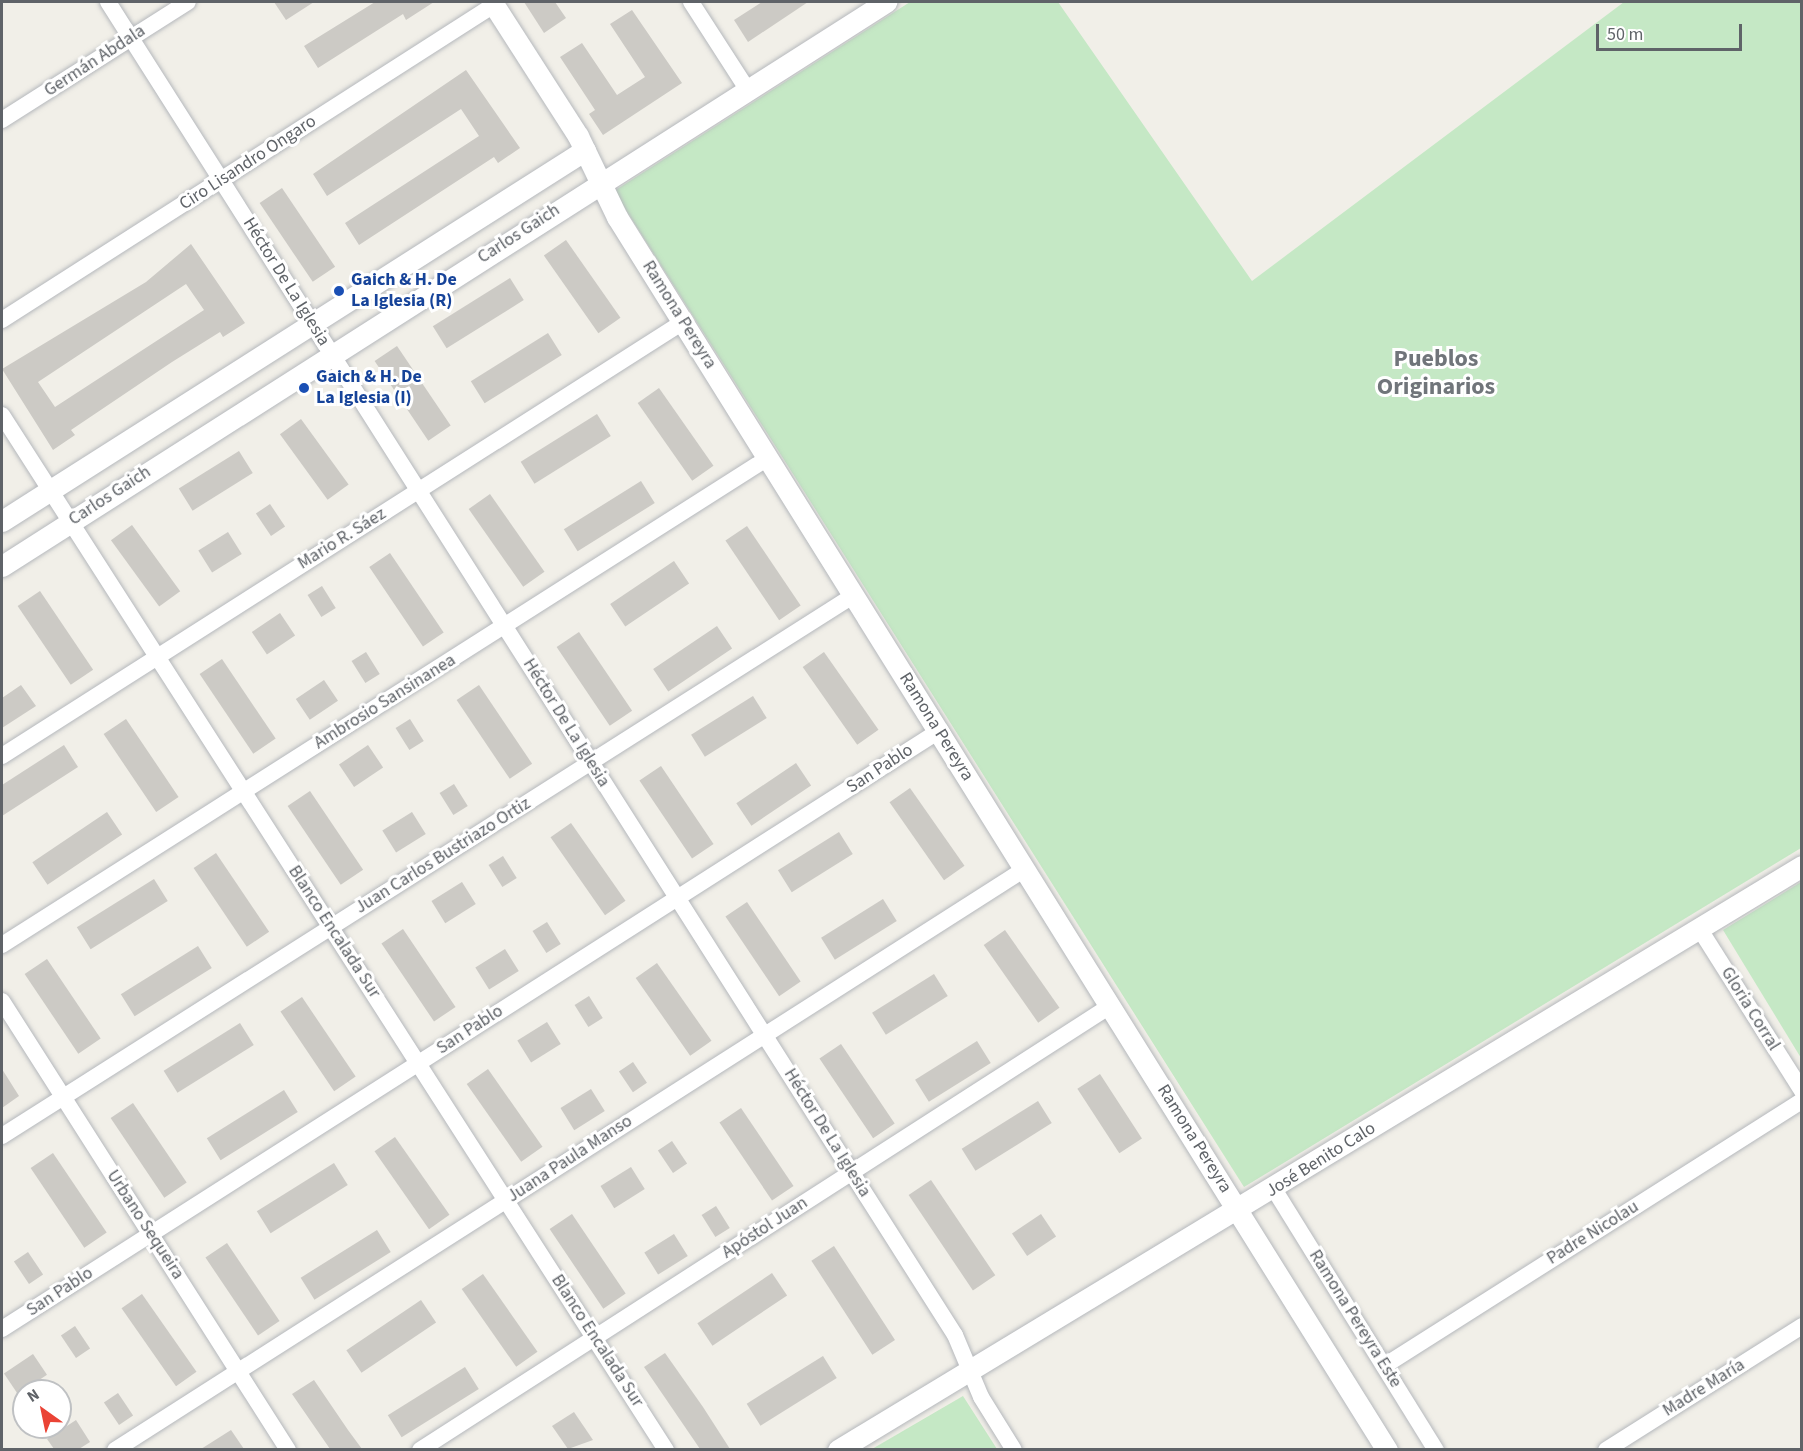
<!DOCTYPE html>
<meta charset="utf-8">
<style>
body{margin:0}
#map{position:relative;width:1803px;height:1451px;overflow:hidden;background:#f1efe8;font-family:"Source Sans 3",sans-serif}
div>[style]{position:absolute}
.green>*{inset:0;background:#c5e8c5}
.building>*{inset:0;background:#cccac5;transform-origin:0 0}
.roads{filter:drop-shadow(0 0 2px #b5b8bc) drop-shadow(0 0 2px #b5b8bc)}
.minor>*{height:16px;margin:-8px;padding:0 8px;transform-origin:8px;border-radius:8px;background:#fff}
.tertiary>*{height:21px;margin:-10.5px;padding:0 10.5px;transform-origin:10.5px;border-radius:10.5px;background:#fff}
.dots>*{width:16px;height:16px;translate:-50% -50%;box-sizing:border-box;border:3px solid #fff;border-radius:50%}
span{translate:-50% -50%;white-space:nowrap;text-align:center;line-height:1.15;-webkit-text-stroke:6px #fff;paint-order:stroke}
.street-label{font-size:18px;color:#5f6368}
.transit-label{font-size:18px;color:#164399;font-weight:700}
.left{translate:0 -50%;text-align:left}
.district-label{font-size:24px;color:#70757a;font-weight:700}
.frame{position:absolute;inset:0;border:3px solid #5f6368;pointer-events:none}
.north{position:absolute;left:12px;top:1379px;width:60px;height:60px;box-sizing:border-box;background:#fff;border:2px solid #bfc1c3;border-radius:50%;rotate:327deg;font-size:16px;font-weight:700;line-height:24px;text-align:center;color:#5f6368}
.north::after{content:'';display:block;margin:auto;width:21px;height:27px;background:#ea4335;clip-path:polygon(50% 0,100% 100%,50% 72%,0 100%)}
.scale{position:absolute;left:1596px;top:24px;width:146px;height:27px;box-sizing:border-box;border:3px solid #5f6368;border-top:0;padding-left:8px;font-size:18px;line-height:21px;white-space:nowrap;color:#5f6368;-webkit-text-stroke:4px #fff;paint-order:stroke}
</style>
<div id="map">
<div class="green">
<i style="clip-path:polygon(910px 2px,1058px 2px,1252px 281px,1624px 2px,1801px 2px,1801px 848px,1244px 1187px,614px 191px)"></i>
<i style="clip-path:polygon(1801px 882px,1801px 1058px,1723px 930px)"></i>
<i style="clip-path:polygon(963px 1396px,997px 1449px,872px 1449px)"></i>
</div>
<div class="building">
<i style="clip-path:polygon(274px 2px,314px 2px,286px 20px)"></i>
<i style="clip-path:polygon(375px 2px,434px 2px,406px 20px,403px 14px,318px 68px,304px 46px)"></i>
<i style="clip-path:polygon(524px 2px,555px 2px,566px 18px,544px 33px)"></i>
<i style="clip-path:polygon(762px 2px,808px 2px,748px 42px,734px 20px)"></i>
<i style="clip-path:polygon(632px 10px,682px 83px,603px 135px,589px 114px,595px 110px,560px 57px,582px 43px,617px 95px,645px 77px,610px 24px)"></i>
<i style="clip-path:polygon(466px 70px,520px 148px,498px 163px,494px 157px,359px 245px,345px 223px,479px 136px,461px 109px,327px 196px,313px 174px)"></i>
<i style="left:282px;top:188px;width:95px;height:27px;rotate:56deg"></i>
<i style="left:566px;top:240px;width:95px;height:27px;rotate:55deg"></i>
<i style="clip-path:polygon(evenodd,191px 244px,245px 323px,223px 337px,220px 332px,172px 362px,71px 430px,75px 435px,53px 450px,2px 369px,146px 282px,191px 244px,186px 284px,204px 310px,55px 407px,38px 382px,186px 284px)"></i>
<i style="left:510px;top:278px;width:26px;height:91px;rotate:58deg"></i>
<i style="left:548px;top:333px;width:26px;height:91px;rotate:58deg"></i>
<i style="left:397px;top:346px;width:96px;height:27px;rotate:56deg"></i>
<i style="left:659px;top:388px;width:95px;height:26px;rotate:55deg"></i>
<i style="left:597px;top:414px;width:26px;height:90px;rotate:58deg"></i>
<i style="left:301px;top:419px;width:81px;height:26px;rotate:54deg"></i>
<i style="left:239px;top:451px;width:26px;height:71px;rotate:58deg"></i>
<i style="left:641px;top:481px;width:26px;height:91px;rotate:58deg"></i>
<i style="left:490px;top:494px;width:95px;height:26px;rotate:55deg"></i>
<i style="left:270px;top:504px;width:27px;height:17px;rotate:56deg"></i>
<i style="left:132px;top:525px;width:82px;height:26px;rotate:54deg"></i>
<i style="left:747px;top:526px;width:96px;height:26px;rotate:56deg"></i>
<i style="left:228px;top:532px;width:26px;height:35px;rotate:58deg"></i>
<i style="left:390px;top:553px;width:96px;height:25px;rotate:56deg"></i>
<i style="left:674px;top:561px;width:27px;height:77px;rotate:56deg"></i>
<i style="left:322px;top:586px;width:26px;height:17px;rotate:58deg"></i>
<i style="left:40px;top:591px;width:95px;height:27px;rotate:56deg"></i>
<i style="left:280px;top:613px;width:27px;height:34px;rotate:56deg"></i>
<i style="left:717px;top:626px;width:27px;height:77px;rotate:56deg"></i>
<i style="left:579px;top:632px;width:95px;height:27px;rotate:56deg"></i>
<i style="left:366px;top:652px;width:26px;height:17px;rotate:58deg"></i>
<i style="left:824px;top:652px;width:95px;height:26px;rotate:55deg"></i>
<i style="left:222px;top:659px;width:96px;height:27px;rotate:56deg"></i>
<i style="left:324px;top:680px;width:25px;height:34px;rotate:56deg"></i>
<i style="clip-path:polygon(21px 685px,36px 706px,2px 728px,2px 698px)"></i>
<i style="left:479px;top:685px;width:95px;height:27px;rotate:56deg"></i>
<i style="left:753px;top:696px;width:26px;height:73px;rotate:58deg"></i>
<i style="left:126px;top:719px;width:94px;height:27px;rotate:56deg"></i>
<i style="left:410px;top:719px;width:26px;height:17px;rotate:58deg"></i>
<i style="clip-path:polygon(64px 745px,78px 767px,2px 816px,2px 785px)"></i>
<i style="left:368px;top:745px;width:27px;height:35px;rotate:56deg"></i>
<i style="left:796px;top:763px;width:27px;height:72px;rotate:56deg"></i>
<i style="left:661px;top:766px;width:94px;height:26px;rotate:56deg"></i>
<i style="left:454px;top:784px;width:26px;height:17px;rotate:58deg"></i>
<i style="left:910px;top:788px;width:95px;height:25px;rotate:55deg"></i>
<i style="left:310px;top:791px;width:95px;height:27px;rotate:56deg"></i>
<i style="left:107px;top:812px;width:27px;height:90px;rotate:56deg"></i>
<i style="left:412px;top:812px;width:26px;height:35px;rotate:58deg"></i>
<i style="left:571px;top:823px;width:95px;height:25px;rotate:55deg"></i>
<i style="left:839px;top:832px;width:26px;height:72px;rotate:58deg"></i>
<i style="left:216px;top:853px;width:95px;height:27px;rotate:56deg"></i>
<i style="left:503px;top:856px;width:26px;height:17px;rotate:58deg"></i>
<i style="left:154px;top:879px;width:26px;height:91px;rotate:58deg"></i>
<i style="left:462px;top:882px;width:26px;height:36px;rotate:58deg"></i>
<i style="left:883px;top:899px;width:26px;height:73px;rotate:58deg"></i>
<i style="left:747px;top:902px;width:96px;height:26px;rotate:56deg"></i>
<i style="left:547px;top:922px;width:26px;height:17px;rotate:58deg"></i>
<i style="left:403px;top:929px;width:94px;height:26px;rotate:56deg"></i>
<i style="left:1005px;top:930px;width:95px;height:26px;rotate:55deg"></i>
<i style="left:198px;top:946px;width:26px;height:91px;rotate:58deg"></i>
<i style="left:505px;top:949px;width:26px;height:35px;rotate:58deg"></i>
<i style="left:47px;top:959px;width:96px;height:27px;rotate:56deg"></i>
<i style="left:657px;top:963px;width:95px;height:26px;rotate:55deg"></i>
<i style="left:934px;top:974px;width:26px;height:73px;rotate:58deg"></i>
<i style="left:589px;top:996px;width:26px;height:17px;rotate:58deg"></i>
<i style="left:302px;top:997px;width:96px;height:26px;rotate:56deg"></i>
<i style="left:547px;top:1022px;width:26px;height:35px;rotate:58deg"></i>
<i style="left:240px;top:1023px;width:26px;height:90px;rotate:58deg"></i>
<i style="left:977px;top:1041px;width:26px;height:73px;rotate:58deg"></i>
<i style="left:841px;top:1044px;width:96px;height:26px;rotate:56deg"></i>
<i style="left:633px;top:1062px;width:25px;height:17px;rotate:56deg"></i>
<i style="clip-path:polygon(2px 1069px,19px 1096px,2px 1108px)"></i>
<i style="left:488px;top:1069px;width:95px;height:26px;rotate:55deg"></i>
<i style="left:1100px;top:1074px;width:77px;height:27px;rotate:57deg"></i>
<i style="left:591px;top:1089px;width:26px;height:36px;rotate:58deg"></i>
<i style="left:284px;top:1090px;width:26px;height:91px;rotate:58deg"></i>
<i style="left:1038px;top:1101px;width:26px;height:90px;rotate:58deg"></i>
<i style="left:133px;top:1103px;width:96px;height:27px;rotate:56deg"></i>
<i style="left:741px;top:1108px;width:94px;height:26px;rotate:56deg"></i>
<i style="left:395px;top:1137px;width:95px;height:25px;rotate:55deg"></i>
<i style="left:672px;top:1141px;width:27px;height:17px;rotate:56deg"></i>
<i style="left:53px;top:1153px;width:96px;height:27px;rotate:56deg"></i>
<i style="left:334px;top:1163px;width:26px;height:91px;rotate:58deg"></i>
<i style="left:631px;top:1167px;width:26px;height:36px;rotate:58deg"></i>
<i style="left:931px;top:1180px;width:115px;height:27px;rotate:56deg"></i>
<i style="left:716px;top:1206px;width:26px;height:17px;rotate:58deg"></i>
<i style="left:572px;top:1214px;width:96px;height:27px;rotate:56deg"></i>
<i style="left:1041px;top:1214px;width:27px;height:35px;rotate:56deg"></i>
<i style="left:377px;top:1230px;width:26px;height:90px;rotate:58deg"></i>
<i style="left:674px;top:1234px;width:26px;height:35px;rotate:58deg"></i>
<i style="left:227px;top:1243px;width:94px;height:26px;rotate:56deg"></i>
<i style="left:834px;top:1246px;width:112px;height:27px;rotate:57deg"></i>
<i style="left:28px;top:1252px;width:27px;height:17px;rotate:56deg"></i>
<i style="left:772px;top:1273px;width:27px;height:90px;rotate:56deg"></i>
<i style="left:483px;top:1274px;width:95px;height:26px;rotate:55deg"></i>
<i style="left:142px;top:1294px;width:95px;height:25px;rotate:55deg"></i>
<i style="left:421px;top:1300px;width:27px;height:90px;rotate:56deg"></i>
<i style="left:75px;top:1326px;width:27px;height:17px;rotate:56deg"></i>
<i style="clip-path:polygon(665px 1353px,703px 1407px,730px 1449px,700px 1449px,644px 1367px)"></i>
<i style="left:33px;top:1354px;width:25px;height:35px;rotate:56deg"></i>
<i style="left:823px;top:1356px;width:26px;height:90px;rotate:58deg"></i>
<i style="left:465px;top:1367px;width:26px;height:91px;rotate:58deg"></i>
<i style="clip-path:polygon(314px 1380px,348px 1430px,362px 1449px,330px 1449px,312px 1423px,292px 1394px)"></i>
<i style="left:118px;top:1393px;width:27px;height:17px;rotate:56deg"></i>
<i style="clip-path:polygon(574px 1412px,593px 1440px,568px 1449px,552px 1426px)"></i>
<i style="clip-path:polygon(76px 1420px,90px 1442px,79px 1449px,54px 1449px,47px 1439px)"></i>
<i style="clip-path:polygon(231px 1430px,244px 1449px,201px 1449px)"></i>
</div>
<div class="roads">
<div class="minor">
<i style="left:108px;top:2px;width:1579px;rotate:57.57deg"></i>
<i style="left:955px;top:1335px;width:67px;rotate:67.2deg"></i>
<i style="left:981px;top:1397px;width:62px;rotate:58.1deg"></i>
<i style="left:691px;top:2px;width:103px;rotate:57.2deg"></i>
<i style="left:2px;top:120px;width:220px;rotate:-32.4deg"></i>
<i style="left:2px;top:320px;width:584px;rotate:-32.63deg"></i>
<i style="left:2px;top:415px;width:1230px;rotate:57.32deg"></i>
<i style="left:2px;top:756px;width:808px;rotate:-32.51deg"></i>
<i style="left:1699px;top:928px;width:193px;rotate:57.7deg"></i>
<i style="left:2px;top:945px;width:908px;rotate:-32.45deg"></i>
<i style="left:2px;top:1001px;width:532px;rotate:57.5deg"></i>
<i style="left:2px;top:1136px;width:1009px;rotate:-32.41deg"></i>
<i style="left:1274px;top:1189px;width:307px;rotate:58.2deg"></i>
<i style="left:2px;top:1329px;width:1112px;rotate:-32.55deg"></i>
<i style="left:1384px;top:1366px;width:495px;rotate:-32.4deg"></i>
<i style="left:115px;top:1450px;width:1080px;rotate:-32.56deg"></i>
<i style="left:420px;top:1450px;width:821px;rotate:-32.76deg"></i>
<i style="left:1606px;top:1450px;width:232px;rotate:-32.3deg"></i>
</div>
<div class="tertiary">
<i style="left:492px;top:2px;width:159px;rotate:57.3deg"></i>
<i style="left:578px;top:136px;width:90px;rotate:64.3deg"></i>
<i style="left:617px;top:217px;width:1454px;rotate:58.02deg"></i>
<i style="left:2px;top:521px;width:691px;rotate:-32.47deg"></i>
<i style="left:2px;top:566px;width:1049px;rotate:-32.54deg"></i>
<i style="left:838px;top:1450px;width:1127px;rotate:-31.21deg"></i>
</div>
</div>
<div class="dots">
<i style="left:339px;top:291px;background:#1a4fb4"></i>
<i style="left:304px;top:388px;background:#1a4fb4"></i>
</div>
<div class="street-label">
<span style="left:95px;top:61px;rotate:-33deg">Germán Abdala</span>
<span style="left:248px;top:163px;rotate:-33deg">Ciro Lisandro Ongaro</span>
<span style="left:519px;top:234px;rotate:-33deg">Carlos Gaich</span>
<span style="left:286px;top:282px;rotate:58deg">Héctor De La Iglesia</span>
<span style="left:679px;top:315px;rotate:58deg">Ramona Pereyra</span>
<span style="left:110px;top:496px;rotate:-33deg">Carlos Gaich</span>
<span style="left:342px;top:539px;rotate:-32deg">Mario R. Sáez</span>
<span style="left:385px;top:702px;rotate:-32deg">Ambrosio Sansinanea</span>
<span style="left:566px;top:723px;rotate:58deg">Héctor De La Iglesia</span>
<span style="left:936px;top:727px;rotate:58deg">Ramona Pereyra</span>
<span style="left:880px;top:769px;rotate:-33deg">San Pablo</span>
<span style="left:443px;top:856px;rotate:-32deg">Juan Carlos Bustriazo Ortiz</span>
<span style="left:334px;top:932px;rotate:57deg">Blanco Encalada Sur</span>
<span style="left:1750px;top:1009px;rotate:58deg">Gloria Corral</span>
<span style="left:470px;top:1030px;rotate:-33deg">San Pablo</span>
<span style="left:827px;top:1133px;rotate:58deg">Héctor De La Iglesia</span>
<span style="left:1194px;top:1139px;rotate:58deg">Ramona Pereyra</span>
<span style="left:570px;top:1159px;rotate:-33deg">Juana Paula Manso</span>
<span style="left:1321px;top:1160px;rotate:-32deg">José Benito Calo</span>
<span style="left:145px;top:1225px;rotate:57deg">Urbano Sequeira</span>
<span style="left:765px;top:1228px;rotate:-33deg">Apóstol Juan</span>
<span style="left:1593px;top:1233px;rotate:-32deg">Padre Nicolau</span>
<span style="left:60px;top:1292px;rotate:-33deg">San Pablo</span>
<span style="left:1355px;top:1319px;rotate:58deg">Ramona Pereyra Este</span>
<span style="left:597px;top:1341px;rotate:57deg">Blanco Encalada Sur</span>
<span style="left:1704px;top:1388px;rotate:-32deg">Madre María</span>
</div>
<div class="transit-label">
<span class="left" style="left:351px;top:291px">Gaich &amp; H. De<br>La Iglesia (R)</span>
<span class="left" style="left:316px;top:388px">Gaich &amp; H. De<br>La Iglesia (I)</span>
</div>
<div class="district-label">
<span style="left:1436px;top:373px">Pueblos<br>Originarios</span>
</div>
<div class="frame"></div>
<div class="north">N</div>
<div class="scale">50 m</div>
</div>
